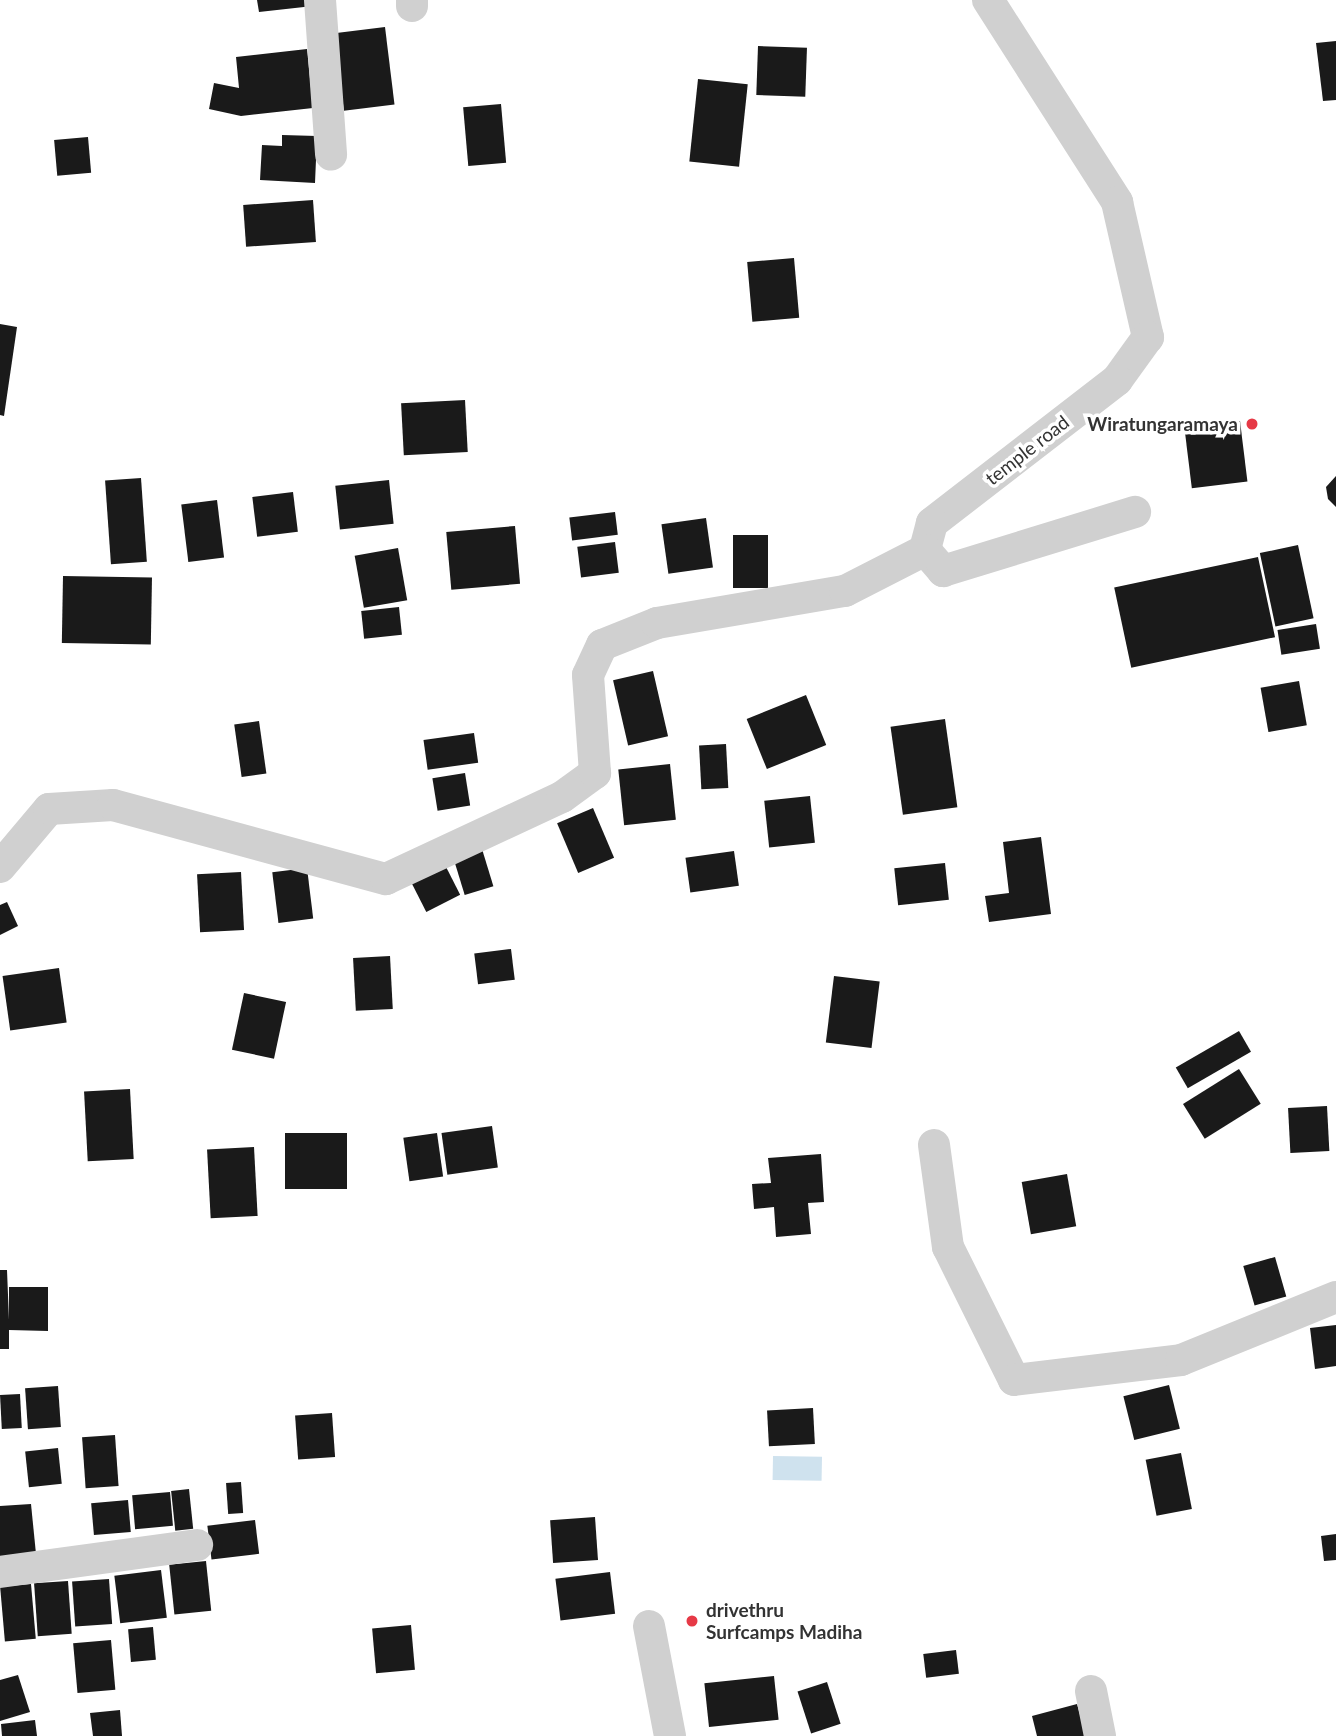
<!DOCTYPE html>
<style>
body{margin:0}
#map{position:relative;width:1336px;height:1736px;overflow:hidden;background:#fff;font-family:Lato,sans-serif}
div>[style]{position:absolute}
.water>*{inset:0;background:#cfe2ee;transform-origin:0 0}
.building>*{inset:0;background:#1a1a1a;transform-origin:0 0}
.minor>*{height:32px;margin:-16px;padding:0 16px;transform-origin:16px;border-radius:16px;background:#d0d0d0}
.dots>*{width:19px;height:19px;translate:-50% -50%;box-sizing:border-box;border:4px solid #fff;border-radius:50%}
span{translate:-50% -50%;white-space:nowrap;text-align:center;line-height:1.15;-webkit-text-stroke:7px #fff;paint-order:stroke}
.poi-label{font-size:19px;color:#333;font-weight:700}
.right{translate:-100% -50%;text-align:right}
.left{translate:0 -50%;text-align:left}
.street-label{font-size:19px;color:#333}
</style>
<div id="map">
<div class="water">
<i style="left:773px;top:1456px;width:49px;height:24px;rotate:1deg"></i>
</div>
<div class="building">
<i style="clip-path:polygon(257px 0,312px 0,313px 6px,259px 12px)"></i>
<i style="left:385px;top:27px;width:78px;height:51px;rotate:83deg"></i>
<i style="clip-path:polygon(1336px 41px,1336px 100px,1323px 101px,1316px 43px)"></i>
<i style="left:758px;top:46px;width:49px;height:49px;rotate:2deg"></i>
<i style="clip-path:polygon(307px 49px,313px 108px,241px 116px,209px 109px,214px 83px,239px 88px,236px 57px)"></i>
<i style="left:698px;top:79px;width:50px;height:83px;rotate:6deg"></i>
<i style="left:501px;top:104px;width:59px;height:38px;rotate:85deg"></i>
<i style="clip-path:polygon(282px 135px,317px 136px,315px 183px,260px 180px,262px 145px,282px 146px)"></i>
<i style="left:88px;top:137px;width:36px;height:34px;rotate:85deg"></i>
<i style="left:313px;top:200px;width:42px;height:70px;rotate:86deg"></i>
<i style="left:794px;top:258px;width:60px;height:47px;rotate:85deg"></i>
<i style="clip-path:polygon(0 324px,17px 327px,4px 416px,0 415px)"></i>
<i style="left:465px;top:400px;width:52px;height:64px;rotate:87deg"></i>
<i style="left:1240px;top:421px;width:61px;height:56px;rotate:83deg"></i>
<i style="clip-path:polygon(1336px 476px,1336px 507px,1328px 499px,1326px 487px)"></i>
<i style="left:141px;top:478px;width:84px;height:36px;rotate:86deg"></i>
<i style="left:389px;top:480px;width:44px;height:54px;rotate:84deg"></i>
<i style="left:293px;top:492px;width:40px;height:41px;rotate:83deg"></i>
<i style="left:217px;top:500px;width:58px;height:36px;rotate:83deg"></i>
<i style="left:615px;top:512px;width:23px;height:46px;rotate:83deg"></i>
<i style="left:706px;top:518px;width:50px;height:45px;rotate:82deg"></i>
<i style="left:515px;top:526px;width:58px;height:69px;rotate:85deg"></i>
<i style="left:733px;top:535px;width:35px;height:53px"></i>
<i style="left:615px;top:542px;width:31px;height:38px;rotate:83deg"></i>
<i style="left:1298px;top:545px;width:75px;height:39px;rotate:78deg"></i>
<i style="left:398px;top:548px;width:53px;height:44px;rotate:80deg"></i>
<i style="left:1258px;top:557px;width:82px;height:147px;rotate:78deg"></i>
<i style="left:63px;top:576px;width:89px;height:67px;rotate:1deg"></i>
<i style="left:399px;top:607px;width:28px;height:38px;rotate:84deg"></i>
<i style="left:1316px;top:624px;width:25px;height:39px;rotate:81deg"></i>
<i style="left:653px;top:671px;width:67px;height:41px;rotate:77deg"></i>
<i style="left:1299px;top:681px;width:45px;height:39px;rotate:80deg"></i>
<i style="left:806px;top:695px;width:54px;height:64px;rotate:68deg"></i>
<i style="left:945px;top:719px;width:89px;height:55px;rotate:82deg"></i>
<i style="left:259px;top:721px;width:53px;height:25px;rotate:82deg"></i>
<i style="left:474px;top:733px;width:30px;height:51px;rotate:82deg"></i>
<i style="left:726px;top:744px;width:44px;height:27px;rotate:87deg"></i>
<i style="left:670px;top:764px;width:56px;height:52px;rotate:84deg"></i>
<i style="left:465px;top:773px;width:33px;height:33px;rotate:81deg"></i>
<i style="left:810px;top:796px;width:47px;height:46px;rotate:84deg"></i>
<i style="left:593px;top:808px;width:54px;height:39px;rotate:67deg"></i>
<i style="clip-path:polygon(1041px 837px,1051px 914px,989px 922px,985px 896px,1009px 893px,1003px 842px)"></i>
<i style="left:482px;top:849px;width:39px;height:30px;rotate:73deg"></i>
<i style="left:734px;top:851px;width:35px;height:49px;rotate:82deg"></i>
<i style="left:442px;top:859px;width:40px;height:38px;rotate:63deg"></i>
<i style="left:945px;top:863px;width:37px;height:51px;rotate:84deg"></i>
<i style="left:307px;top:868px;width:51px;height:35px;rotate:83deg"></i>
<i style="left:241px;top:872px;width:58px;height:44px;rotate:87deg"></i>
<i style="clip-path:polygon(7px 902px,18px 926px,0 935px,0 905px)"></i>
<i style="left:511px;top:949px;width:31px;height:37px;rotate:83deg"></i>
<i style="left:390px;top:956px;width:53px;height:37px;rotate:87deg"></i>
<i style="left:59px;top:968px;width:55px;height:57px;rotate:82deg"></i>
<i style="left:834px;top:976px;width:46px;height:67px;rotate:7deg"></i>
<i style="left:244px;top:993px;width:43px;height:58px;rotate:12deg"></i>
<i style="left:1239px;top:1031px;width:24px;height:73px;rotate:60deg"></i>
<i style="left:1239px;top:1069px;width:41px;height:66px;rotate:58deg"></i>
<i style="left:130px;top:1089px;width:70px;height:46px;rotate:87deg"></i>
<i style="left:1327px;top:1106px;width:45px;height:39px;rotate:87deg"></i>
<i style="left:492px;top:1126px;width:42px;height:51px;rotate:82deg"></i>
<i style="left:347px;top:1133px;width:56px;height:62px;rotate:90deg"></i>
<i style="left:437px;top:1133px;width:44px;height:34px;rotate:82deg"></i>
<i style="left:254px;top:1147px;width:69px;height:47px;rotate:87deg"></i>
<i style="clip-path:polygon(821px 1154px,824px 1202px,808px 1203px,811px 1234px,776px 1237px,774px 1207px,754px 1209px,752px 1184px,771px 1183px,768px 1158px)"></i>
<i style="left:1067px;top:1174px;width:53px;height:46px;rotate:80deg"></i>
<i style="left:1275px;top:1257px;width:41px;height:33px;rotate:74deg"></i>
<i style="clip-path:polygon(0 1270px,7px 1270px,9px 1320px,9px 1287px,48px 1287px,48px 1331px,9px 1330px,9px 1349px,0 1349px)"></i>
<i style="clip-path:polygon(1336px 1325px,1336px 1366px,1315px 1369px,1310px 1328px)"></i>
<i style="left:1169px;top:1385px;width:45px;height:47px;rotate:76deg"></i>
<i style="left:58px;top:1386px;width:41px;height:33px;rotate:86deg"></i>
<i style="left:20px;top:1394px;width:34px;height:20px;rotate:87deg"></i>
<i style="left:813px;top:1408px;width:36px;height:46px;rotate:87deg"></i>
<i style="left:332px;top:1413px;width:44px;height:37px;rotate:86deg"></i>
<i style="left:115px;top:1435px;width:51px;height:33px;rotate:86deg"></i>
<i style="left:58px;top:1448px;width:36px;height:33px;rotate:84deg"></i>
<i style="left:1181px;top:1453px;width:57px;height:36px;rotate:79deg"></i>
<i style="left:241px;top:1482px;width:31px;height:15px;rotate:86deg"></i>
<i style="left:189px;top:1489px;width:40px;height:18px;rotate:84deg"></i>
<i style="left:170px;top:1492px;width:34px;height:38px;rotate:85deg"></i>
<i style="left:128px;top:1500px;width:32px;height:37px;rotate:85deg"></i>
<i style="clip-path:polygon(31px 1504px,36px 1554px,0 1557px,0 1506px)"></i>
<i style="left:595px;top:1517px;width:43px;height:45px;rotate:86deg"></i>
<i style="left:255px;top:1520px;width:34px;height:48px;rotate:83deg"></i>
<i style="clip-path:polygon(1336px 1534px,1336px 1560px,1324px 1561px,1321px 1536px)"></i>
<i style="left:206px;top:1561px;width:50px;height:37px;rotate:84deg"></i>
<i style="left:161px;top:1570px;width:48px;height:47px;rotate:83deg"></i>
<i style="left:610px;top:1572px;width:42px;height:55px;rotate:83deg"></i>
<i style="left:109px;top:1579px;width:45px;height:37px;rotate:86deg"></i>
<i style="left:68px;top:1581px;width:53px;height:34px;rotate:86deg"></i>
<i style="left:31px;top:1584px;width:55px;height:31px;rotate:85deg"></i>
<i style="left:411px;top:1625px;width:45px;height:39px;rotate:85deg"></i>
<i style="left:153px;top:1627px;width:33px;height:25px;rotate:85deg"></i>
<i style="left:111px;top:1640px;width:50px;height:38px;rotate:85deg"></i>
<i style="left:956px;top:1650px;width:24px;height:33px;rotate:83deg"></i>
<i style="clip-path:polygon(18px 1675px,30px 1712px,0 1721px,0 1680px)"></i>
<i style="left:774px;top:1676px;width:44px;height:70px;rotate:84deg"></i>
<i style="left:827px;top:1682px;width:44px;height:31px;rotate:72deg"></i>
<i style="clip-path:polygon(1077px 1704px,1086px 1736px,1037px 1736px,1032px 1716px)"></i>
<i style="clip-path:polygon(120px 1710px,122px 1736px,93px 1736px,90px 1713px)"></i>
<i style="clip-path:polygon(35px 1720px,37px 1736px,2px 1736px,1px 1724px)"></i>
</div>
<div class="minor">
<i style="left:320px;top:0;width:155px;rotate:85.9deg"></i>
<i style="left:412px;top:0;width:6px;rotate:90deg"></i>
<i style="left:988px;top:0;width:240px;rotate:57.4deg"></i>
<i style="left:1117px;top:202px;width:139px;rotate:77.1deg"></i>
<i style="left:1148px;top:337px;width:53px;rotate:125.8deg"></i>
<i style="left:1117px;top:380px;width:234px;rotate:142.3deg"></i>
<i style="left:932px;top:523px;width:28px;rotate:105deg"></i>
<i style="left:925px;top:550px;width:28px;rotate:49deg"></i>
<i style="left:943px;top:571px;width:201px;rotate:-17.1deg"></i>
<i style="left:0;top:867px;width:76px;rotate:-49.8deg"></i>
<i style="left:49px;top:809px;width:64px;rotate:-3.6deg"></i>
<i style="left:113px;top:805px;width:283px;rotate:15.2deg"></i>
<i style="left:386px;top:879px;width:194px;rotate:-25deg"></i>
<i style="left:562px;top:797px;width:41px;rotate:-36deg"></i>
<i style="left:595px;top:773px;width:98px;rotate:-94.1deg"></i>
<i style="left:588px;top:675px;width:33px;rotate:-65deg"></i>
<i style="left:602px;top:645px;width:59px;rotate:-21.8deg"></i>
<i style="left:657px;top:623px;width:191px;rotate:-9.7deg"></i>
<i style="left:845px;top:591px;width:90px;rotate:-27.1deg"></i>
<i style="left:934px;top:1145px;width:103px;rotate:82.2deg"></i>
<i style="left:948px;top:1247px;width:148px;rotate:63.6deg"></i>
<i style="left:1014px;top:1380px;width:168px;rotate:-6.8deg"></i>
<i style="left:1181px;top:1360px;width:167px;rotate:-22.1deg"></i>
<i style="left:0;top:1572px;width:199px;rotate:-7.8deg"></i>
<i style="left:649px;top:1626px;width:112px;rotate:79.2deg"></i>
<i style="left:1091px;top:1691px;width:46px;rotate:78.7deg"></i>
</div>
<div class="dots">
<i style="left:1252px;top:424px;background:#e63946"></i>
<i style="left:692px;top:1621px;background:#e63946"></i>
</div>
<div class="poi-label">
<span class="right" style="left:1238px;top:424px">Wiratungaramaya</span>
<span class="left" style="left:706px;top:1621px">drivethru<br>Surfcamps Madiha</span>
</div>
<div class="street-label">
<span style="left:1027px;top:450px;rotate:-38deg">temple road</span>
</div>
</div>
